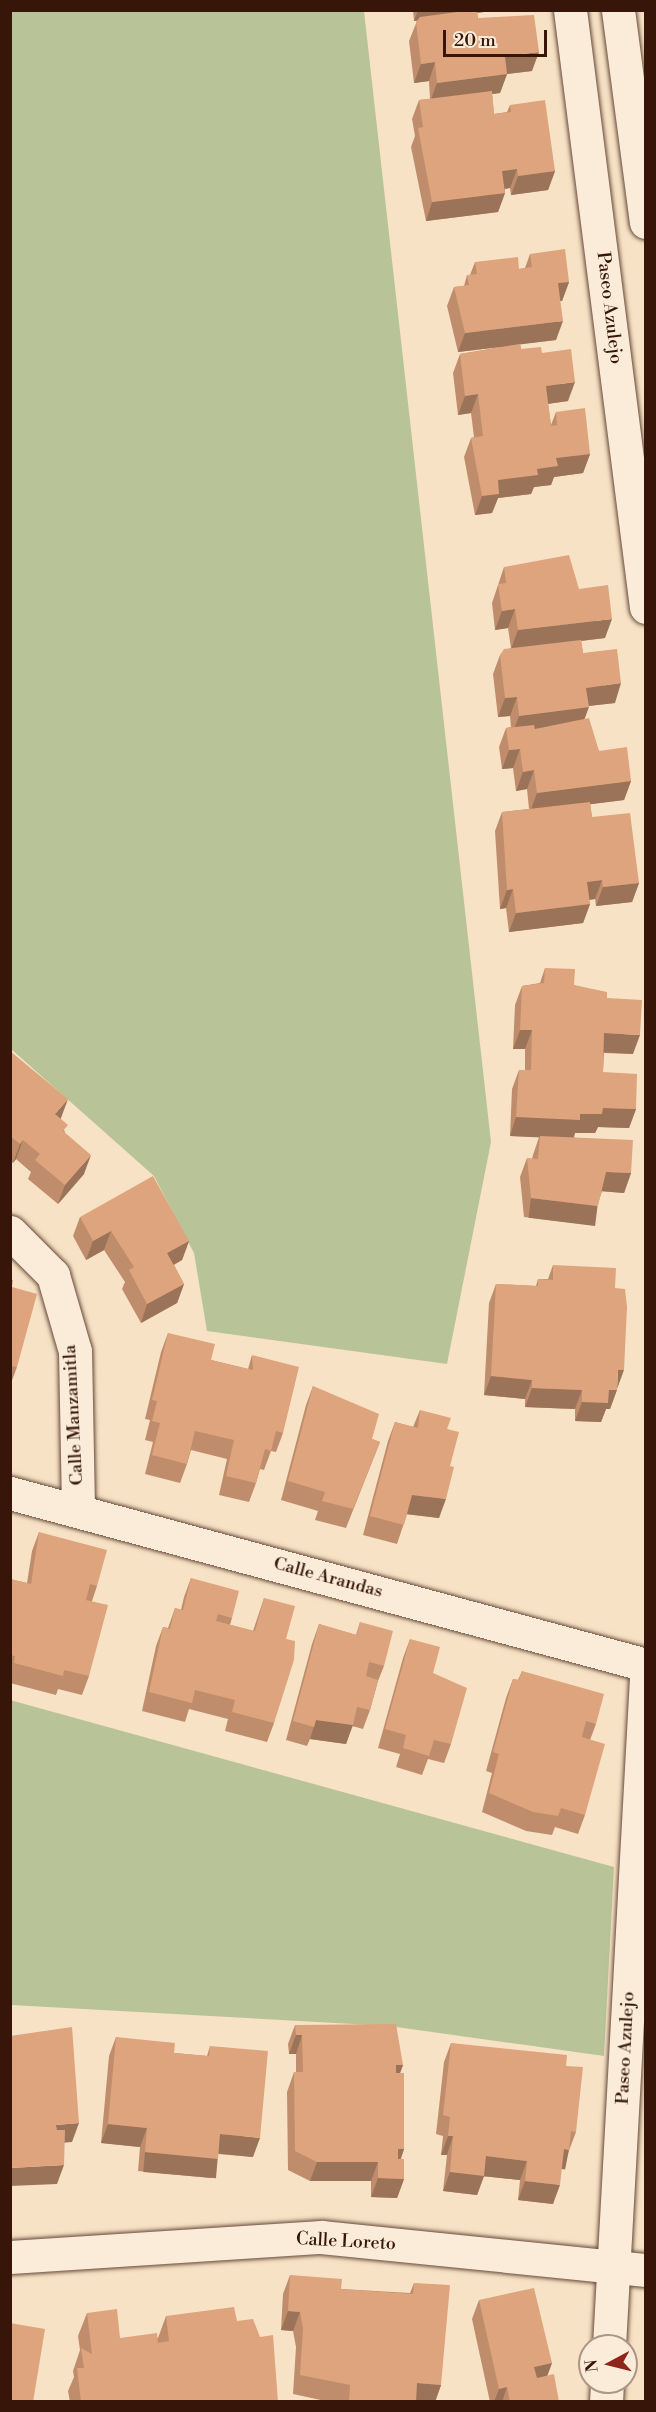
<!DOCTYPE html>
<style>
body{margin:0}
#map{position:relative;width:656px;height:2412px;overflow:hidden;background:#f7e2c5;font-family:"Libre Bodoni",serif}
div>[style]{position:absolute}
.green>*{inset:0;background:#b8c498}
.roads{filter:drop-shadow(0 0 2px #674938) drop-shadow(0 0 2px #674938)}
.minor>*{height:33px;margin:-16.5px;padding:0 16.5px;transform-origin:16.5px;border-radius:16.5px;background:#faecd9}
.wall>*{inset:0;background:#bf8d6c}
.shaded-wall>*{inset:0;background:#9b7358;transform-origin:0 0}
.building>*{inset:0;background:#dea47d}
span{translate:-50% -50%;white-space:nowrap;text-align:center;line-height:1.15;-webkit-text-stroke:5px #faecd9;paint-order:stroke}
.street-label{font-size:18px;color:#371609}
.frame{position:absolute;inset:0;border:12px solid #371609;pointer-events:none}
.north{position:absolute;left:578px;top:2334px;width:60px;height:60px;box-sizing:border-box;background:#faecd9;border:2px solid #ac9686;border-radius:50%;rotate:263deg;font-size:16px;font-weight:700;line-height:24px;text-align:center;color:#371609}
.north::after{content:'';display:block;margin:auto;width:21px;height:27px;background:#8f2418;clip-path:polygon(50% 0,100% 100%,50% 72%,0 100%)}
.scale{position:absolute;left:443px;top:30px;width:104px;height:27px;box-sizing:border-box;border:3px solid #371609;border-top:0;padding-left:8px;font-size:18px;line-height:21px;white-space:nowrap;color:#371609;-webkit-text-stroke:4px #faecd9;paint-order:stroke}
</style>
<div id="map">
<div class="green">
<i style="clip-path:polygon(11px 11px,364px 11px,491px 1142px,447px 1364px,207px 1331px,194px 1253px,154px 1176px,11px 1049px)"></i>
<i style="clip-path:polygon(10px 1700px,614px 1867px,604px 2056px,389px 2026px,11px 2005px)"></i>
</div>
<div class="roads">
<div class="minor">
<i style="left:570px;top:10px;width:602px;rotate:82.75deg"></i>
<i style="left:618px;top:10px;width:214px;rotate:82.5deg"></i>
<i style="left:10px;top:1232px;width:61px;rotate:45deg"></i>
<i style="left:53px;top:1275px;width:79px;rotate:73.9deg"></i>
<i style="left:75px;top:1351px;width:159px;rotate:88.9deg"></i>
<i style="left:10px;top:1493px;width:659px;rotate:15.13deg"></i>
<i style="left:10px;top:2257px;width:312px;rotate:-3.7deg"></i>
<i style="left:321px;top:2237px;width:327px;rotate:5.8deg"></i>
<i style="left:609px;top:2346px;width:669px;rotate:-86.83deg"></i>
<i style="left:606px;top:2402px;width:20px;rotate:-87deg"></i>
</div>
</div>
<div class="wall">
<i style="clip-path:polygon(413px 10px,499px 10px,477px 13px,478px 18px,532px 71px,507px 74px,500px 93px,492px 94px,494px 114px,507px 112px,510px 105px,555px 171px,548px 190px,511px 195px,510px 188px,505px 189px,505px 193px,498px 212px,426px 221px,411px 147px,415px 136px,412px 119px,419px 100px,430px 99px,429px 81px,414px 83px,409px 41px,417px 21px,414px 21px)"></i>
<i style="clip-path:polygon(530px 254px,569px 282px,562px 301px,560px 301px,556px 340px,520px 344px,521px 349px,542px 353px,568px 401px,548px 404px,551px 425px,556px 412px,590px 454px,583px 473px,554px 477px,551px 485px,534px 487px,531px 494px,498px 498px,492px 513px,475px 515px,464px 457px,471px 438px,474px 437px,471px 413px,458px 415px,453px 373px,460px 354px,501px 347px,458px 352px,447px 306px,454px 287px,464px 286px,467px 275px,470px 275px,475px 262px,519px 269px,525px 268px)"></i>
<i style="clip-path:polygon(504px 567px,579px 589px,605px 638px,581px 641px,583px 653px,615px 703px,588px 706px,584px 719px,599px 751px,631px 781px,624px 800px,590px 804px,592px 817px,639px 883px,632px 902px,596px 906px,595px 899px,589px 900px,590px 904px,583px 923px,509px 932px,506px 908px,500px 909px,495px 831px,502px 812px,529px 809px,527px 789px,516px 791px,513px 768px,502px 769px,499px 747px,506px 728px,511px 727px,510px 716px,498px 717px,493px 674px,500px 655px,511px 648px,508px 628px,495px 630px,492px 603px)"></i>
<i style="clip-path:polygon(545px 968px,574px 985px,607px 998px,633px 1054px,604px 1053px,603px 1072px,636px 1109px,629px 1128px,598px 1127px,595px 1133px,575px 1133px,574px 1137px,631px 1173px,624px 1193px,602px 1191px,591px 1225px,524px 1217px,520px 1177px,527px 1158px,532px 1159px,533px 1155px,539px 1137px,510px 1136px,512px 1089px,519px 1070px,525px 1070px,525px 1049px,513px 1049px,515px 1005px,522px 986px,540px 983px)"></i>
<i style="clip-path:polygon(10px 1051px,61px 1119px,65px 1133px,84px 1174px,58px 1204px,28px 1179px,31px 1172px,16px 1159px,13px 1163px,10px 1161px)"></i>
<i style="clip-path:polygon(80px 1217px,189px 1241px,182px 1260px,174px 1265px,184px 1284px,177px 1303px,141px 1323px,122px 1289px,125px 1282px,104px 1250px,86px 1260px,73px 1236px)"></i>
<i style="clip-path:polygon(553px 1265px,615px 1288px,617px 1389px,610px 1409px,606px 1409px,601px 1422px,575px 1421px,575px 1409px,525px 1407px,525px 1399px,484px 1395px,489px 1303px,496px 1284px,536px 1286px,538px 1279px,548px 1279px)"></i>
<i style="clip-path:polygon(10px 1279px,12px 1287px,17px 1367px,10px 1386px)"></i>
<i style="clip-path:polygon(168px 1333px,211px 1360px,248px 1369px,252px 1355px,283px 1433px,276px 1452px,271px 1451px,264px 1470px,260px 1469px,256px 1483px,249px 1502px,219px 1495px,227px 1459px,191px 1450px,187px 1464px,180px 1483px,145px 1474px,153px 1442px,145px 1440px,150px 1420px,145px 1419px,161px 1352px)"></i>
<i style="clip-path:polygon(313px 1386px,372px 1439px,380px 1442px,346px 1528px,315px 1520px,318px 1511px,281px 1500px,306px 1405px)"></i>
<i style="clip-path:polygon(420px 1410px,447px 1429px,450px 1466px,439px 1518px,407px 1514px,397px 1544px,363px 1535px,388px 1441px,395px 1422px,413px 1427px)"></i>
<i style="clip-path:polygon(39px 1532px,97px 1586px,92px 1601px,89px 1676px,82px 1695px,58px 1689px,56px 1695px,10px 1683px,10px 1579px,27px 1583px,32px 1551px)"></i>
<i style="clip-path:polygon(191px 1578px,232px 1618px,230px 1625px,253px 1631px,264px 1598px,286px 1639px,274px 1723px,267px 1742px,225px 1731px,228px 1719px,189px 1709px,185px 1722px,142px 1711px,156px 1646px,163px 1627px,168px 1628px,175px 1608px,181px 1610px,184px 1597px)"></i>
<i style="clip-path:polygon(360px 1622px,384px 1666px,378px 1681px,370px 1710px,363px 1729px,352px 1726px,346px 1744px,310px 1739px,307px 1746px,286px 1740px,312px 1644px,319px 1624px,356px 1635px)"></i>
<i style="clip-path:polygon(410px 1639px,433px 1673px,451px 1744px,444px 1763px,428px 1759px,422px 1775px,396px 1767px,400px 1754px,378px 1748px,403px 1658px)"></i>
<i style="clip-path:polygon(522px 1671px,596px 1724px,590px 1740px,585px 1815px,578px 1834px,555px 1827px,552px 1835px,526px 1831px,482px 1812px,492px 1773px,486px 1771px,506px 1698px,513px 1679px,518px 1680px)"></i>
<i style="clip-path:polygon(295px 2025px,403px 2065px,400px 2073px,404px 2149px,401px 2159px,404px 2179px,397px 2198px,371px 2197px,371px 2181px,310px 2181px,288px 2170px,287px 2092px,294px 2072px,296px 2072px,296px 2054px,289px 2054px,288px 2044px)"></i>
<i style="clip-path:polygon(116px 2037px,174px 2053px,207px 2056px,210px 2046px,253px 2157px,218px 2154px,211px 2178px,138px 2171px,140px 2147px,101px 2143px,109px 2056px)"></i>
<i style="clip-path:polygon(451px 2043px,566px 2066px,576px 2132px,562px 2169px,561px 2169px,553px 2204px,518px 2200px,520px 2180px,484px 2176px,477px 2195px,443px 2191px,447px 2155px,441px 2155px,443px 2136px,436px 2134px,444px 2062px)"></i>
<i style="clip-path:polygon(290px 2275px,341px 2289px,410px 2293px,414px 2283px,441px 2385px,435px 2402px,330px 2402px,293px 2394px,296px 2347px,293px 2331px,281px 2330px,283px 2294px)"></i>
<i style="clip-path:polygon(479px 2300px,552px 2363px,547px 2375px,559px 2402px,490px 2402px,472px 2319px)"></i>
<i style="clip-path:polygon(87px 2313px,120px 2338px,158px 2338px,166px 2316px,237px 2321px,278px 2402px,70px 2402px,68px 2391px,74px 2377px,73px 2371px,80px 2350px,78px 2336px)"></i>
</div>
<div class="shaded-wall">
<i style="clip-path:polygon(418px 10px,499px 10px,414px 21px)"></i>
<i style="clip-path:polygon(539px 52px,532px 71px,498px 75px,505px 56px)"></i>
<i style="clip-path:polygon(435px 62px,429px 81px,414px 83px,421px 64px)"></i>
<i style="clip-path:polygon(507px 74px,500px 93px,430px 102px,437px 83px)"></i>
<i style="clip-path:polygon(517px 169px,510px 188px,495px 190px,502px 171px)"></i>
<i style="clip-path:polygon(555px 171px,548px 190px,511px 195px,518px 176px)"></i>
<i style="clip-path:polygon(505px 193px,498px 212px,426px 221px,432px 202px)"></i>
<i style="clip-path:polygon(569px 282px,562px 301px,551px 302px,558px 283px)"></i>
<i style="clip-path:polygon(563px 321px,556px 340px,458px 352px,465px 333px)"></i>
<i style="clip-path:polygon(575px 382px,568px 401px,539px 405px,546px 386px)"></i>
<i style="clip-path:polygon(478px 394px,471px 413px,458px 415px,465px 396px)"></i>
<i style="clip-path:polygon(590px 454px,583px 473px,554px 477px,551px 485px,534px 487px,531px 494px,498px 498px,492px 513px,475px 515px,482px 496px,498px 480px,537px 469px,556px 458px)"></i>
<i style="clip-path:polygon(515px 609px,508px 628px,495px 630px,502px 611px)"></i>
<i style="clip-path:polygon(612px 619px,605px 638px,511px 649px,518px 630px)"></i>
<i style="clip-path:polygon(621px 683px,615px 703px,579px 707px,586px 688px)"></i>
<i style="clip-path:polygon(517px 697px,510px 716px,498px 717px,505px 698px)"></i>
<i style="clip-path:polygon(589px 707px,582px 726px,512px 735px,519px 716px)"></i>
<i style="clip-path:polygon(520px 749px,513px 768px,502px 769px,509px 750px)"></i>
<i style="clip-path:polygon(534px 770px,527px 789px,516px 791px,523px 772px)"></i>
<i style="clip-path:polygon(631px 781px,624px 800px,530px 812px,537px 793px)"></i>
<i style="clip-path:polygon(602px 880px,595px 899px,580px 901px,587px 882px)"></i>
<i style="clip-path:polygon(639px 883px,632px 902px,596px 906px,603px 887px)"></i>
<i style="clip-path:polygon(513px 889px,506px 908px,500px 909px,507px 890px)"></i>
<i style="clip-path:polygon(590px 904px,583px 923px,509px 932px,516px 913px)"></i>
<i style="clip-path:polygon(520px 1030px,532px 1030px,525px 1049px,513px 1049px)"></i>
<i style="clip-path:polygon(604px 1033px,640px 1035px,633px 1054px,597px 1052px)"></i>
<i style="clip-path:polygon(68px 1099px,61px 1118px,48px 1133px,55px 1114px)"></i>
<i style="clip-path:polygon(603px 1108px,636px 1109px,629px 1128px,598px 1127px,595px 1133px,575px 1133px,573px 1139px,510px 1136px,516px 1117px,580px 1114px)"></i>
<i style="clip-path:polygon(23px 1140px,16px 1159px,13px 1163px,20px 1144px)"></i>
<i style="clip-path:polygon(91px 1155px,84px 1174px,58px 1204px,65px 1185px)"></i>
<i style="clip-path:polygon(606px 1172px,631px 1173px,624px 1193px,599px 1191px)"></i>
<i style="left:531px;top:1198px;width:67px;height:20px;rotate:7deg"></i>
<i style="clip-path:polygon(111px 1231px,104px 1250px,86px 1260px,93px 1241px)"></i>
<i style="clip-path:polygon(189px 1241px,182px 1260px,160px 1272px,167px 1253px)"></i>
<i style="clip-path:polygon(184px 1284px,177px 1303px,141px 1323px,147px 1304px)"></i>
<i style="clip-path:polygon(618px 1370px,624px 1370px,617px 1389px)"></i>
<i style="clip-path:polygon(491px 1376px,532px 1380px,525px 1399px,484px 1395px)"></i>
<i style="clip-path:polygon(532px 1388px,582px 1390px,575px 1409px,525px 1407px)"></i>
<i style="clip-path:polygon(609px 1390px,617px 1390px,610px 1409px,606px 1409px,601px 1422px,575px 1421px,582px 1402px)"></i>
<i style="clip-path:polygon(412px 1495px,446px 1499px,439px 1518px,405px 1514px)"></i>
<i style="clip-path:polygon(316px 1720px,353px 1725px,346px 1744px,310px 1739px)"></i>
<i style="clip-path:polygon(296px 2035px,302px 2035px,296px 2054px,289px 2054px)"></i>
<i style="clip-path:polygon(396px 2065px,403px 2065px,396px 2084px)"></i>
<i style="clip-path:polygon(79px 2123px,72px 2142px,49px 2144px,56px 2125px)"></i>
<i style="clip-path:polygon(108px 2124px,147px 2128px,140px 2147px,101px 2143px)"></i>
<i style="clip-path:polygon(220px 2134px,260px 2138px,253px 2157px,213px 2153px)"></i>
<i style="clip-path:polygon(448px 2136px,453px 2136px,447px 2155px,441px 2155px)"></i>
<i style="clip-path:polygon(398px 2149px,404px 2149px,397px 2168px)"></i>
<i style="left:564px;top:2149px;width:5px;height:20px;rotate:11deg"></i>
<i style="left:145px;top:2152px;width:73px;height:20px;rotate:5deg"></i>
<i style="clip-path:polygon(486px 2156px,527px 2161px,520px 2180px,481px 2176px,484px 2176px,477px 2195px,443px 2191px,450px 2172px)"></i>
<i style="clip-path:polygon(317px 2162px,378px 2162px,371px 2181px,310px 2181px)"></i>
<i style="clip-path:polygon(64px 2165px,57px 2184px,10px 2186px,10px 2168px)"></i>
<i style="clip-path:polygon(378px 2178px,404px 2179px,397px 2198px,371px 2197px)"></i>
<i style="clip-path:polygon(525px 2181px,560px 2185px,553px 2204px,518px 2200px)"></i>
<i style="clip-path:polygon(288px 2311px,300px 2312px,293px 2331px,281px 2330px)"></i>
<i style="clip-path:polygon(552px 2363px,545px 2382px,527px 2386px,534px 2367px)"></i>
<i style="clip-path:polygon(417px 2383px,441px 2385px,435px 2402px,410px 2402px)"></i>
<i style="clip-path:polygon(507px 2387px,502px 2402px,494px 2402px,499px 2389px)"></i>
</div>
<div class="building">
<i style="clip-path:polygon(472px 10px,477px 10px,478px 18px,534px 15px,539px 52px,505px 56px,507px 74px,437px 83px,435px 62px,421px 64px,416px 22px,420px 17px)"></i>
<i style="clip-path:polygon(492px 91px,494px 114px,511px 112px,510px 105px,545px 100px,555px 171px,518px 176px,517px 169px,502px 171px,505px 193px,432px 202px,418px 128px,423px 127px,419px 100px)"></i>
<i style="clip-path:polygon(565px 249px,569px 282px,558px 283px,563px 321px,465px 333px,454px 287px,469px 285px,467px 275px,477px 274px,475px 262px,518px 257px,519px 269px,532px 267px,530px 254px)"></i>
<i style="clip-path:polygon(520px 344px,521px 349px,541px 347px,542px 353px,571px 349px,575px 382px,546px 386px,551px 426px,557px 425px,556px 412px,585px 408px,590px 454px,556px 458px,558px 466px,537px 469px,538px 475px,498px 480px,499px 494px,482px 496px,471px 438px,483px 436px,478px 394px,465px 396px,460px 354px)"></i>
<i style="clip-path:polygon(569px 555px,579px 589px,608px 585px,612px 619px,518px 630px,515px 609px,502px 611px,498px 584px,506px 583px,504px 567px)"></i>
<i style="clip-path:polygon(581px 640px,583px 653px,617px 649px,621px 683px,586px 688px,589px 707px,519px 716px,517px 697px,505px 698px,500px 655px,504px 649px)"></i>
<i style="clip-path:polygon(589px 718px,599px 751px,627px 747px,631px 781px,537px 793px,534px 770px,523px 772px,520px 749px,509px 750px,506px 728px,534px 725px,535px 729px)"></i>
<i style="clip-path:polygon(590px 802px,592px 817px,630px 813px,639px 883px,603px 887px,602px 880px,587px 882px,590px 904px,516px 913px,513px 889px,507px 890px,502px 812px)"></i>
<i style="clip-path:polygon(545px 968px,575px 969px,574px 985px,607px 992px,607px 998px,642px 1000px,640px 1035px,604px 1033px,603px 1072px,637px 1074px,636px 1109px,603px 1108px,602px 1114px,580px 1114px,580px 1120px,516px 1117px,519px 1070px,531px 1070px,532px 1030px,520px 1030px,522px 986px,544px 983px)"></i>
<i style="clip-path:polygon(10px 1051px,68px 1099px,55px 1114px,68px 1125px,63px 1131px,91px 1155px,65px 1185px,35px 1160px,40px 1154px,23px 1140px,20px 1144px,10px 1136px)"></i>
<i style="clip-path:polygon(540px 1136px,633px 1140px,631px 1173px,606px 1172px,598px 1206px,531px 1198px,527px 1158px,538px 1159px)"></i>
<i style="clip-path:polygon(153px 1176px,189px 1241px,167px 1253px,184px 1284px,147px 1304px,129px 1270px,134px 1267px,111px 1231px,93px 1241px,80px 1217px)"></i>
<i style="clip-path:polygon(553px 1265px,616px 1268px,615px 1288px,625px 1289px,627px 1307px,624px 1370px,618px 1370px,617px 1390px,609px 1390px,608px 1403px,582px 1402px,582px 1390px,532px 1388px,532px 1380px,491px 1376px,496px 1284px,538px 1286px,538px 1279px,553px 1280px)"></i>
<i style="clip-path:polygon(10px 1279px,13px 1280px,12px 1287px,37px 1294px,17px 1367px,10px 1366px)"></i>
<i style="clip-path:polygon(168px 1333px,215px 1344px,211px 1360px,253px 1370px,252px 1355px,299px 1367px,283px 1433px,276px 1431px,271px 1451px,265px 1449px,256px 1483px,226px 1476px,234px 1440px,195px 1431px,187px 1464px,152px 1455px,160px 1423px,152px 1421px,157px 1401px,152px 1400px)"></i>
<i style="clip-path:polygon(313px 1386px,379px 1414px,372px 1439px,380px 1442px,353px 1509px,322px 1501px,325px 1492px,288px 1481px)"></i>
<i style="clip-path:polygon(420px 1410px,451px 1418px,447px 1429px,459px 1432px,450px 1466px,454px 1467px,446px 1499px,412px 1495px,404px 1525px,370px 1516px,395px 1422px,418px 1428px)"></i>
<i style="clip-path:polygon(39px 1532px,107px 1550px,97px 1586px,90px 1584px,86px 1600px,108px 1605px,89px 1676px,64px 1670px,63px 1676px,14px 1663px,15px 1656px,10px 1655px,10px 1579px,31px 1584px)"></i>
<i style="clip-path:polygon(191px 1578px,239px 1591px,232px 1618px,218px 1614px,216px 1621px,255px 1631px,264px 1598px,295px 1606px,286px 1639px,295px 1641px,294px 1660px,274px 1723px,232px 1712px,235px 1700px,195px 1690px,192px 1703px,149px 1692px,163px 1627px,170px 1629px,175px 1608px,183px 1610px)"></i>
<i style="clip-path:polygon(360px 1622px,393px 1631px,384px 1666px,369px 1662px,366px 1676px,378px 1680px,370px 1710px,357px 1707px,353px 1725px,316px 1720px,314px 1727px,293px 1721px,319px 1624px,357px 1635px)"></i>
<i style="clip-path:polygon(410px 1639px,440px 1647px,433px 1673px,467px 1688px,451px 1744px,434px 1740px,429px 1756px,403px 1748px,406px 1735px,385px 1729px)"></i>
<i style="clip-path:polygon(522px 1671px,604px 1694px,596px 1724px,586px 1721px,582px 1737px,605px 1744px,585px 1815px,561px 1808px,558px 1816px,533px 1812px,489px 1793px,499px 1754px,493px 1752px,513px 1679px,519px 1680px)"></i>
<i style="clip-path:polygon(396px 2024px,403px 2065px,396px 2065px,396px 2073px,404px 2073px,404px 2149px,398px 2149px,398px 2159px,404px 2159px,404px 2179px,378px 2178px,378px 2162px,317px 2162px,295px 2151px,294px 2072px,303px 2072px,302px 2035px,296px 2035px,295px 2025px)"></i>
<i style="clip-path:polygon(72px 2027px,79px 2123px,56px 2125px,57px 2130px,65px 2130px,64px 2165px,10px 2168px,10px 2036px)"></i>
<i style="clip-path:polygon(116px 2037px,175px 2043px,174px 2053px,209px 2056px,210px 2046px,268px 2051px,260px 2138px,220px 2134px,218px 2159px,145px 2152px,147px 2128px,108px 2124px)"></i>
<i style="clip-path:polygon(451px 2043px,567px 2055px,566px 2066px,583px 2067px,576px 2132px,571px 2131px,569px 2150px,564px 2149px,560px 2185px,525px 2181px,527px 2161px,486px 2156px,484px 2176px,450px 2172px,453px 2136px,448px 2136px,450px 2117px,443px 2115px)"></i>
<i style="clip-path:polygon(290px 2275px,342px 2279px,341px 2289px,413px 2294px,414px 2283px,450px 2285px,441px 2385px,417px 2383px,416px 2402px,349px 2402px,350px 2385px,300px 2375px,303px 2328px,300px 2312px,288px 2311px)"></i>
<i style="clip-path:polygon(534px 2288px,552px 2363px,534px 2367px,537px 2378px,554px 2374px,559px 2402px,510px 2402px,507px 2387px,499px 2389px,479px 2300px)"></i>
<i style="clip-path:polygon(234px 2307px,237px 2321px,253px 2319px,260px 2337px,273px 2335px,278px 2402px,81px 2402px,77px 2368px,84px 2368px,81px 2348px,92px 2354px,87px 2313px,117px 2309px,120px 2338px,157px 2333px,158px 2343px,169px 2341px,166px 2316px)"></i>
<i style="clip-path:polygon(10px 2323px,45px 2329px,33px 2402px,10px 2402px)"></i>
</div>
<div class="street-label">
<span style="left:609px;top:308px;rotate:83deg">Paseo Azulejo</span>
<span style="left:74px;top:1415px;rotate:-93deg">Calle Manzamitla</span>
<span style="left:328px;top:1578px;rotate:15deg">Calle Arandas</span>
<span style="left:626px;top:2048px;rotate:-87deg">Paseo Azulejo</span>
<span style="left:346px;top:2242px;rotate:3deg">Calle Loreto</span>
</div>
<div class="frame"></div>
<div class="north">N</div>
<div class="scale">20 m</div>
</div>
